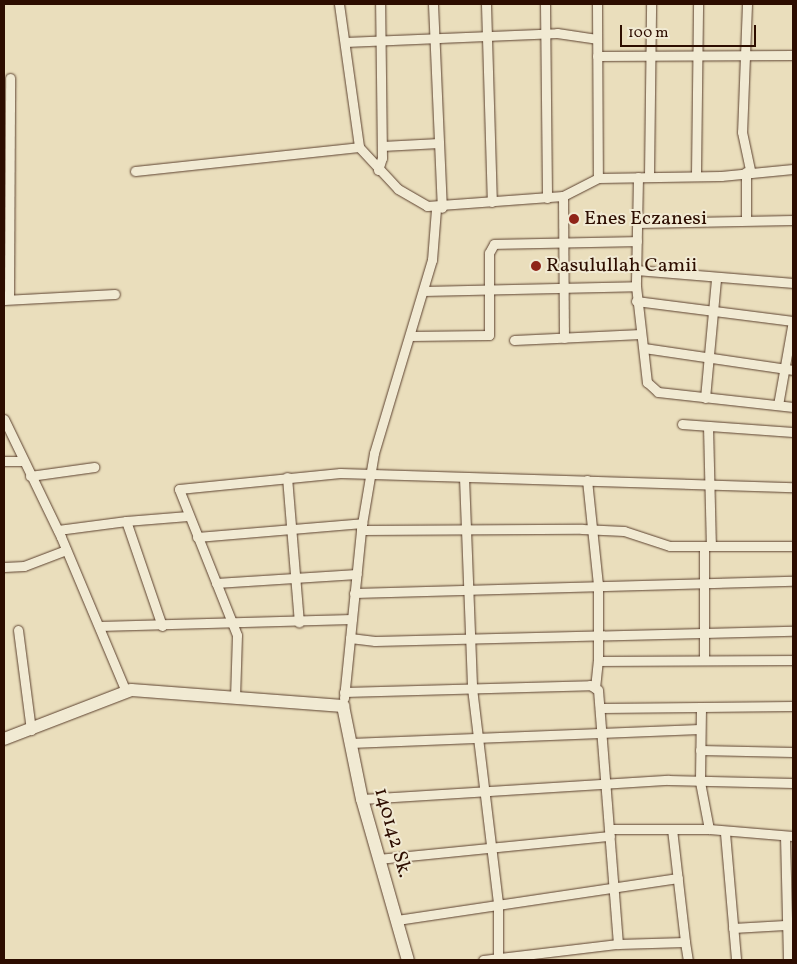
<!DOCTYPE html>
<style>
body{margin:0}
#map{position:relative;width:797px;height:964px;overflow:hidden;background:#eadebc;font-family:Vollkorn,serif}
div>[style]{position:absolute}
.roads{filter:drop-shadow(0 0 1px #5c412f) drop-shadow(0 0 1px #5c412f)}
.minor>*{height:9px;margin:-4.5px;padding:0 4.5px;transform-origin:4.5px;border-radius:4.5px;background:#f1ead3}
.secondary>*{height:12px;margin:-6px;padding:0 6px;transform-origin:6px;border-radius:6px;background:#f1ead3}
.dots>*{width:14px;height:14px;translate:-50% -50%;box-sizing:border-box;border:2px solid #f1ead3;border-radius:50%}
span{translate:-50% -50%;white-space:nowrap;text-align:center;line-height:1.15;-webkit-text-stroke:4px #f1ead3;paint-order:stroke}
.poi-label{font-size:20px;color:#2d0d00}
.left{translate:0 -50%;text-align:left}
.street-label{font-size:20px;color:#2d0d00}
.frame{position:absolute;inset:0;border:5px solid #2d0d00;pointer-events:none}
.scale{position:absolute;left:620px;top:25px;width:136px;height:22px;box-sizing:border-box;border:2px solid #2d0d00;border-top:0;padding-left:6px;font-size:15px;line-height:18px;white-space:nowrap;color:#2d0d00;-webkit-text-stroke:4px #f1ead3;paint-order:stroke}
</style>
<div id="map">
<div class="roads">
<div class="minor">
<i style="left:339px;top:4px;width:144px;rotate:82deg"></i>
<i style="left:359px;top:147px;width:57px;rotate:47.1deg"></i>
<i style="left:398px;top:189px;width:34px;rotate:30deg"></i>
<i style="left:427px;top:206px;width:136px;rotate:-4.2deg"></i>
<i style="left:563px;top:196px;width:39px;rotate:-27deg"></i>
<i style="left:598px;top:178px;width:123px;rotate:-0.9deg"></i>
<i style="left:721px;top:176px;width:72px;rotate:-5.6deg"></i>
<i style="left:433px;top:4px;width:204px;rotate:87.5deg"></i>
<i style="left:486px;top:4px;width:198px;rotate:88.3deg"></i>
<i style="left:545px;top:4px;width:194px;rotate:89.4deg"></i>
<i style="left:597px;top:4px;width:174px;rotate:89.7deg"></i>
<i style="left:747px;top:4px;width:128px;rotate:92.2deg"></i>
<i style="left:742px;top:132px;width:40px;rotate:78deg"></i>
<i style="left:345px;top:42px;width:212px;rotate:-2.4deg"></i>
<i style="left:557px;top:33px;width:40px;rotate:8.5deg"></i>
<i style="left:597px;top:56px;width:196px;rotate:-0.3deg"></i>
<i style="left:382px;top:146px;width:57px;rotate:-3deg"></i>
<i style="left:378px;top:170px;width:13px;rotate:-72deg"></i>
<i style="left:382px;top:158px;width:154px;rotate:-90.7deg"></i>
<i style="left:135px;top:171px;width:225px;rotate:-6.1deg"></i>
<i style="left:696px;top:174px;width:170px;rotate:-89.3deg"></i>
<i style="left:649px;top:176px;width:172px;rotate:-89.3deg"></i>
<i style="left:638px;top:177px;width:109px;rotate:91.1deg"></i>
<i style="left:636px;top:286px;width:97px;rotate:83.5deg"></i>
<i style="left:647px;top:382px;width:15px;rotate:42deg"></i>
<i style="left:658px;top:392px;width:136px;rotate:6.3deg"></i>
<i style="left:563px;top:196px;width:142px;rotate:89.6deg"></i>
<i style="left:746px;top:219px;width:47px;rotate:-90deg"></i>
<i style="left:637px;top:223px;width:156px;rotate:-1.1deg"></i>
<i style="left:636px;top:270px;width:158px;rotate:4.7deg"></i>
<i style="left:423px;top:291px;width:213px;rotate:-1.3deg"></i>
<i style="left:9px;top:298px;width:220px;rotate:-89.7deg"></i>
<i style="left:4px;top:300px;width:111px;rotate:-3.1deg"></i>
<i style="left:636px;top:301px;width:158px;rotate:7.3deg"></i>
<i style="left:410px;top:336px;width:79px;rotate:-0.7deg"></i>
<i style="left:489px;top:335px;width:82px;rotate:-90deg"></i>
<i style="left:489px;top:253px;width:10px;rotate:-61deg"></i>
<i style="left:494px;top:244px;width:143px;rotate:-1.2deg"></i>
<i style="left:514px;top:340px;width:127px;rotate:-2.7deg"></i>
<i style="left:644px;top:348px;width:151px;rotate:8.4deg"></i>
<i style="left:705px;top:398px;width:120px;rotate:-84.7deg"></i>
<i style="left:778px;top:405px;width:85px;rotate:-79.9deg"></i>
<i style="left:4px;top:419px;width:131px;rotate:64.2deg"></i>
<i style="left:61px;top:537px;width:168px;rotate:67.2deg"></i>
<i style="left:682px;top:424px;width:111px;rotate:4.1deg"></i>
<i style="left:708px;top:426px;width:120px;rotate:88.6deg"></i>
<i style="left:4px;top:461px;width:18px"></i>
<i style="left:30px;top:476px;width:65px;rotate:-8deg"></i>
<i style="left:287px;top:477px;width:146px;rotate:85.3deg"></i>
<i style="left:464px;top:477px;width:211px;rotate:87.8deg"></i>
<i style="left:472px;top:688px;width:216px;rotate:83.1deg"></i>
<i style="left:498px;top:902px;width:57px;rotate:90deg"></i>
<i style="left:587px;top:480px;width:105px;rotate:84deg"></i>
<i style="left:598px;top:584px;width:77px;rotate:90deg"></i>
<i style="left:58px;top:530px;width:69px;rotate:-7.5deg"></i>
<i style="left:361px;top:530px;width:221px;rotate:-0.3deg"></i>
<i style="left:582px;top:529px;width:42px;rotate:2.7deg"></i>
<i style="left:624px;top:531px;width:48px;rotate:18.1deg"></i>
<i style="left:670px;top:546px;width:123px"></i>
<i style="left:197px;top:537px;width:166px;rotate:-4.8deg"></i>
<i style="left:704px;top:546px;width:114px;rotate:90deg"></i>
<i style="left:4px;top:567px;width:20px;rotate:-3deg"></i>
<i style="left:24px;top:566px;width:45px;rotate:-20.9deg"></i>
<i style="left:216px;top:583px;width:141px;rotate:-3.7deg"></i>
<i style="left:354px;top:593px;width:439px;rotate:-1.6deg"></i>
<i style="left:99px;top:626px;width:253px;rotate:-1.6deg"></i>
<i style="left:162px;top:626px;width:111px;rotate:-108.9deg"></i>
<i style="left:126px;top:521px;width:62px;rotate:-4.6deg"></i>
<i style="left:18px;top:630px;width:101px;rotate:82.6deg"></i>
<i style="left:350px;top:638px;width:25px;rotate:7deg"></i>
<i style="left:375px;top:641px;width:418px;rotate:-1.4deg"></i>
<i style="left:595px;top:688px;width:27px;rotate:-84deg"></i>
<i style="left:598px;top:661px;width:195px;rotate:-0.3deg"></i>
<i style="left:344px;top:692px;width:246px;rotate:-1.6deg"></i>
<i style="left:590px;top:685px;width:9px;rotate:32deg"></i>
<i style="left:598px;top:690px;width:255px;rotate:85.5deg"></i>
<i style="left:235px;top:698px;width:63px;rotate:-88.2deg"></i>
<i style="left:237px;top:635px;width:157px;rotate:-111.7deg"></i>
<i style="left:179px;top:489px;width:162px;rotate:-5.7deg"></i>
<i style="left:340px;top:473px;width:453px;rotate:1.8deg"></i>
<i style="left:344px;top:698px;width:169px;rotate:-84.2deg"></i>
<i style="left:361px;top:530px;width:78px;rotate:-80.4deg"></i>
<i style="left:374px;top:453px;width:202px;rotate:-73.3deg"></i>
<i style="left:432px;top:260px;width:51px;rotate:-85.5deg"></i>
<i style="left:701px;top:707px;width:92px;rotate:-0.6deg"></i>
<i style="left:601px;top:708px;width:100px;rotate:-0.6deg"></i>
<i style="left:701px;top:707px;width:75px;rotate:90.8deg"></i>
<i style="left:700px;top:782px;width:48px;rotate:79.2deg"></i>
<i style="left:350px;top:743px;width:350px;rotate:-2.3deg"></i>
<i style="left:700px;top:750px;width:93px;rotate:1.2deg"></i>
<i style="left:362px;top:799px;width:307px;rotate:-3.6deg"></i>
<i style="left:668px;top:780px;width:125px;rotate:1.4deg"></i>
<i style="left:610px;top:829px;width:99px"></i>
<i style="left:709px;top:829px;width:84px;rotate:4.8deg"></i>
<i style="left:672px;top:829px;width:114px;rotate:83.4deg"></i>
<i style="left:725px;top:833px;width:127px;rotate:85deg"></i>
<i style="left:785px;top:836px;width:124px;rotate:88.6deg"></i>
<i style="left:378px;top:859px;width:233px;rotate:-5.7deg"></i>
<i style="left:397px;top:920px;width:284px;rotate:-8.5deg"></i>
<i style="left:733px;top:928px;width:52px;rotate:-3.3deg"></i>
<i style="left:483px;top:960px;width:136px;rotate:-6.8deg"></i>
<i style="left:618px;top:944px;width:67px;rotate:-1.7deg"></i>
<i style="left:685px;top:942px;width:18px;rotate:81deg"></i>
</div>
<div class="secondary">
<i style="left:4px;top:739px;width:136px;rotate:-21.1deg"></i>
<i style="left:131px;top:690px;width:213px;rotate:4.3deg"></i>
<i style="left:343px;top:706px;width:95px;rotate:78.5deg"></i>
<i style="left:362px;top:799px;width:167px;rotate:74.1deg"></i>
</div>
</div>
<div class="dots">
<i style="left:574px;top:219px;background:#8f2418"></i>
<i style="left:536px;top:266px;background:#8f2418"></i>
</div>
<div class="poi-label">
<span class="left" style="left:584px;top:219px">Enes Eczanesi</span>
<span class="left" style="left:546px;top:266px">Rasulullah Camii</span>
</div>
<div class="street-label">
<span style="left:392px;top:833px;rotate:74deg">140142 Sk.</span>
</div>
<div class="frame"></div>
<div class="scale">100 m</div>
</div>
